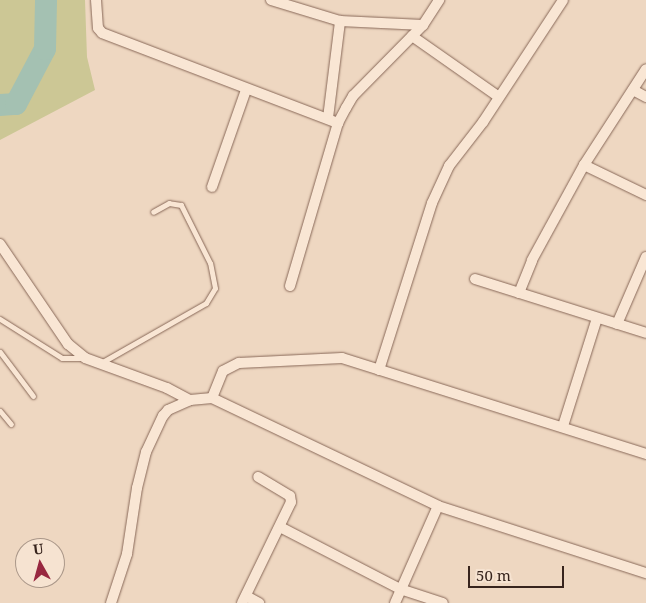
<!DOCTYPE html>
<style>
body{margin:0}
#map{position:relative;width:646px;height:603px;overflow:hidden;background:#eed7c1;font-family:"Noto Serif",serif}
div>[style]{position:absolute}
.green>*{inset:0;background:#ccc795}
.river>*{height:22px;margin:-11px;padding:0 11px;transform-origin:11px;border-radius:11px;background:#a4c1b2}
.roads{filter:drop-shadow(0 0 1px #886858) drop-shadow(0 0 1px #886858)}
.lane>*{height:5px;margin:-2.5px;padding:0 2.5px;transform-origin:2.5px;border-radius:2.5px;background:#f9e6d4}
.street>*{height:10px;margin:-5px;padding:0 5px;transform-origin:5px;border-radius:5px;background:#f9e6d4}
span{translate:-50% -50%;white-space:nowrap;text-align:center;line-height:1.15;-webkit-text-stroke:4px #f6e3d1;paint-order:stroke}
.north{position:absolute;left:15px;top:538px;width:50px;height:50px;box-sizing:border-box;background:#f6e3d1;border:1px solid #aa9789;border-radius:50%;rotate:353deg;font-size:14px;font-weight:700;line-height:20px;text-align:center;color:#37241d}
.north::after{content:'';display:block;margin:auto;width:18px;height:22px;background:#982840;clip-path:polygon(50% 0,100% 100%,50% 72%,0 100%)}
.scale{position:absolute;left:468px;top:566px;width:96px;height:22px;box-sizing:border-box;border:2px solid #37241d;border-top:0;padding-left:6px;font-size:15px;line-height:18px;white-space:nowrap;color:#37241d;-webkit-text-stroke:4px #f6e3d1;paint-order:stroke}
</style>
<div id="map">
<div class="green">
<i style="clip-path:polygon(0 0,85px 0,87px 57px,95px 90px,0 140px)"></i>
</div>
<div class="river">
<i style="left:0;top:105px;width:16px;rotate:-4deg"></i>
<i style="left:16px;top:104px;width:62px;rotate:-62.2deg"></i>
<i style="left:45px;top:49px;width:49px;rotate:-88.8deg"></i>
</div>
<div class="roads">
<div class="lane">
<i style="left:0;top:319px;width:73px;rotate:32.2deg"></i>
<i style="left:62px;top:358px;width:20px"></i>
<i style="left:0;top:352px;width:55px;rotate:53.1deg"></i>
<i style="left:99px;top:364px;width:123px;rotate:-29.7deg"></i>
<i style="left:206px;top:303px;width:17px;rotate:-59deg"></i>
<i style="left:215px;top:288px;width:25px;rotate:-101deg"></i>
<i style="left:210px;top:263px;width:65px;rotate:-116.6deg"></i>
<i style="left:181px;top:205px;width:12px;rotate:-171deg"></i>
<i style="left:169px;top:203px;width:18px;rotate:151deg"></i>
<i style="left:0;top:411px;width:17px;rotate:50deg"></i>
</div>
<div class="street">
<i style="left:96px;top:0;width:28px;rotate:86deg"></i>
<i style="left:98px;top:28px;width:6px;rotate:51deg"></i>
<i style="left:102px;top:33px;width:253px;rotate:20.9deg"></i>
<i style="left:271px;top:0;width:72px;rotate:16.9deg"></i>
<i style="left:340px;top:21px;width:83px;rotate:2.8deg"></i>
<i style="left:412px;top:36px;width:106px;rotate:35deg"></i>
<i style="left:633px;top:90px;width:15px;rotate:28deg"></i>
<i style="left:328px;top:118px;width:98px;rotate:-82.9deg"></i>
<i style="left:584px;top:165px;width:69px;rotate:25.8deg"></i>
<i style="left:212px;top:187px;width:103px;rotate:-70.7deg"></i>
<i style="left:0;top:244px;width:121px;rotate:55.8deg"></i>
<i style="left:68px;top:344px;width:22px;rotate:39deg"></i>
<i style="left:85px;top:358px;width:87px;rotate:20.1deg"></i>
<i style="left:167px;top:388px;width:26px;rotate:28deg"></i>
<i style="left:190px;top:400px;width:22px;rotate:-5deg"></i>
<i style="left:212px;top:398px;width:250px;rotate:25.5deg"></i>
<i style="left:438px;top:506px;width:219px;rotate:17.9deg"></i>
<i style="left:475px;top:279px;width:179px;rotate:17.5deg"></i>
<i style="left:290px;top:286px;width:170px;rotate:-73.6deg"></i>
<i style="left:338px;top:123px;width:17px;rotate:-62deg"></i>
<i style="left:346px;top:108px;width:14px;rotate:-60deg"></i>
<i style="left:353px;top:96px;width:100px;rotate:-45.4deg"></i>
<i style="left:423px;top:25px;width:30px;rotate:-57deg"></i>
<i style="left:519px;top:293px;width:35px;rotate:-68deg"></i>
<i style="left:532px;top:260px;width:108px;rotate:-61.3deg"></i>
<i style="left:584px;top:165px;width:114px;rotate:-57.1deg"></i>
<i style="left:617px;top:324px;width:73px;rotate:-66.6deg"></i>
<i style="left:379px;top:370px;width:175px;rotate:-72.4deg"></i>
<i style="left:432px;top:203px;width:41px;rotate:-65.3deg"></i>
<i style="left:449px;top:166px;width:56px;rotate:-52.3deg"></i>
<i style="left:483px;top:122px;width:146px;rotate:-56.7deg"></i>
<i style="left:212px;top:398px;width:29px;rotate:-68deg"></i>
<i style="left:223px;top:371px;width:18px;rotate:-27deg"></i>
<i style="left:239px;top:363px;width:103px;rotate:-2.8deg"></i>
<i style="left:342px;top:358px;width:319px;rotate:17.5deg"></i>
<i style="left:563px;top:426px;width:113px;rotate:-72.5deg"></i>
<i style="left:280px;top:527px;width:135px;rotate:27.3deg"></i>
<i style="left:400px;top:589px;width:45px;rotate:18deg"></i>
<i style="left:246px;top:596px;width:15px;rotate:28deg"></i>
<i style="left:111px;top:603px;width:52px;rotate:-71.9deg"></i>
<i style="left:127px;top:554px;width:67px;rotate:-81.4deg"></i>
<i style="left:137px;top:488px;width:37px;rotate:-76deg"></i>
<i style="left:146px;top:452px;width:40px;rotate:-65deg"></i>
<i style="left:163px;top:416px;width:8px;rotate:-50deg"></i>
<i style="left:168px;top:410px;width:24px;rotate:-24deg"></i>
<i style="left:242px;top:603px;width:112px;rotate:-64.1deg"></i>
<i style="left:291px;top:502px;width:6px;rotate:-99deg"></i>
<i style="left:290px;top:496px;width:37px;rotate:-149deg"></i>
<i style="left:395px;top:603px;width:106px;rotate:-66.1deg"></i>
</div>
</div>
<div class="north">U</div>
<div class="scale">50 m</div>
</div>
